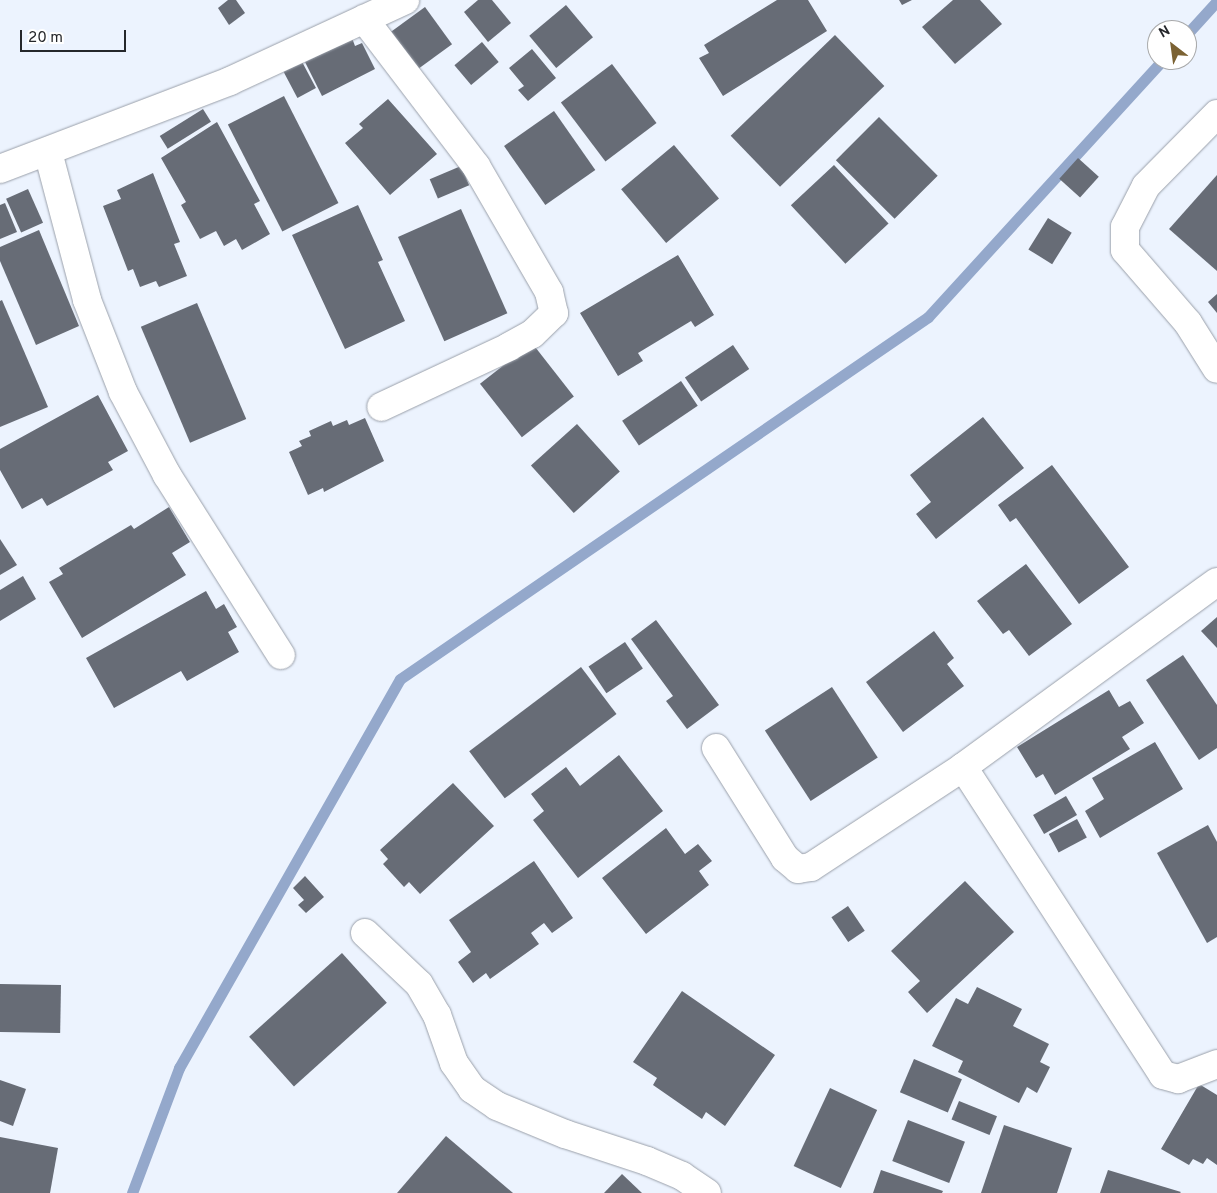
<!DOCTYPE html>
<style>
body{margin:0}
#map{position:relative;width:1217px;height:1193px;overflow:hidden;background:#ecf3fe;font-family:Overpass,sans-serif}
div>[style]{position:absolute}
.stream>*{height:11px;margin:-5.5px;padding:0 5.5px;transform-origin:5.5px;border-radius:5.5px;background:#94a8cb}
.building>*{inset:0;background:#676c76;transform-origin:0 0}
.roads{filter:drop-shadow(0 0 1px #9aa0aa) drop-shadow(0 0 1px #9aa0aa)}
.minor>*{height:28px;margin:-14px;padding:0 14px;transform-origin:14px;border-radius:14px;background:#fff}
span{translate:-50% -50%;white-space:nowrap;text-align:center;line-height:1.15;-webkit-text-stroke:5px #fff;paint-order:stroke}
.north{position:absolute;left:1147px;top:20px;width:50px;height:50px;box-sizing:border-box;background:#fff;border:1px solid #a8a9aa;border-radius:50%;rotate:330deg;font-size:14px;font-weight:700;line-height:20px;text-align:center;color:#25272b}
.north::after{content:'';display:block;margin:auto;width:18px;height:22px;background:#7b6233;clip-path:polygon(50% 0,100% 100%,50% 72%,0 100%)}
.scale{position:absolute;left:20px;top:30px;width:106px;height:22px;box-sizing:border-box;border:2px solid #25272b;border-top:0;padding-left:6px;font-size:15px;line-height:18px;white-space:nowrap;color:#25272b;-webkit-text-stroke:4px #fff;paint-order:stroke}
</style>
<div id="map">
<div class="stream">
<i style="left:1187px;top:34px;width:45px;rotate:-47.7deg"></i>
<i style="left:132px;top:1193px;width:134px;rotate:-69.4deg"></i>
<i style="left:179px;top:1068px;width:447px;rotate:-60.4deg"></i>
<i style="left:400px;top:679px;width:640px;rotate:-34.43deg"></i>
<i style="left:928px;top:317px;width:348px;rotate:-47.6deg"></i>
</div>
<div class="building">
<i style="clip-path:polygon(228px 0,236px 0,245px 13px,229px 25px,218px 8px)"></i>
<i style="clip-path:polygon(478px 0,492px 0,511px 23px,488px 42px,464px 12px)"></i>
<i style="clip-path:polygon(777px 0,808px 0,827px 31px,723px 96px,699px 58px,709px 53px,704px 45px)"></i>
<i style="clip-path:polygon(899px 0,912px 0,902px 5px)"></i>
<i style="clip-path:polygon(953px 0,980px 0,1002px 24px,955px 64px,922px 27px)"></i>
<i style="left:566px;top:5px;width:42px;height:48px;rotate:50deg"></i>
<i style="left:425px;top:7px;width:46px;height:42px;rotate:54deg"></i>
<i style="left:835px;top:35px;width:71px;height:145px;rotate:46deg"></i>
<i style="clip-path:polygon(352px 38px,355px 46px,362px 43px,375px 69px,322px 96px,305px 62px)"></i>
<i style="left:482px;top:42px;width:26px;height:36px;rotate:50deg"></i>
<i style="clip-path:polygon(532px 49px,556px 78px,528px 101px,518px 90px,524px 86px,509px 68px)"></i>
<i style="left:300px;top:58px;width:34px;height:21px;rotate:62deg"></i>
<i style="left:612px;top:64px;width:74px;height:64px;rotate:53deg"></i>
<i style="left:284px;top:96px;width:120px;height:63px;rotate:63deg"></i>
<i style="clip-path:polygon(388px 99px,437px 154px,390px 195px,345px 143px,363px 128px,359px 124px)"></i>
<i style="left:203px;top:109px;width:15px;height:51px;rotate:58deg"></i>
<i style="left:554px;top:111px;width:72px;height:61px;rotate:55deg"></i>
<i style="left:879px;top:117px;width:83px;height:61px;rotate:45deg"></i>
<i style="clip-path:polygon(217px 122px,260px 201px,254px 204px,270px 234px,242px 250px,236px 239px,224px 246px,216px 231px,200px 239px,181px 205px,186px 202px,161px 158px)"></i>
<i style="left:674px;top:145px;width:70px;height:69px;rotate:50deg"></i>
<i style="left:1078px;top:158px;width:28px;height:28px;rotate:42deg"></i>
<i style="left:834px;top:165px;width:80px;height:59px;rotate:47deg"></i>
<i style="left:461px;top:166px;width:21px;height:34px;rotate:67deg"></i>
<i style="clip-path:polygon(153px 173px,180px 242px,174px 244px,187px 276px,159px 287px,156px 281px,140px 287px,133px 269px,128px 271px,103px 206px,121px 199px,117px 190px)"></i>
<i style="clip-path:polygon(1217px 175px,1217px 271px,1169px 229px)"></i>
<i style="left:28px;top:189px;width:37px;height:24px;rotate:66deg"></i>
<i style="clip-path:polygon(5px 203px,17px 232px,0 239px,0 205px)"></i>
<i style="clip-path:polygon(358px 205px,383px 260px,378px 262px,405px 321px,345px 349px,292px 235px)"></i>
<i style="left:461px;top:209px;width:114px;height:69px;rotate:66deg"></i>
<i style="left:1048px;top:218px;width:28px;height:37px;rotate:32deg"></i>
<i style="clip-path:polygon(39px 230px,79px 326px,36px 345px,0 261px,0 247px)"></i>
<i style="clip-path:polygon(678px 255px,714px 315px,695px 327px,691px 321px,638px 353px,643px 361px,618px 376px,580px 313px)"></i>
<i style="clip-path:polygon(1217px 294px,1217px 313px,1208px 302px)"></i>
<i style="clip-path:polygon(2px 300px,48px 407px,0 427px,0 301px)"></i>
<i style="left:197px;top:303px;width:126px;height:61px;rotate:67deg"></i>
<i style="left:532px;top:343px;width:68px;height:66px;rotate:52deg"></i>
<i style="left:733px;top:345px;width:29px;height:58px;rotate:56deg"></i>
<i style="left:681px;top:381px;width:30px;height:71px;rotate:56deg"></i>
<i style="clip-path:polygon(98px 395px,128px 451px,108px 462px,113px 470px,47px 506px,42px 498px,22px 509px,0 470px,0 449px)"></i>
<i style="clip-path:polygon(983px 417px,1024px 468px,936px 539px,916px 514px,931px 502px,910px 475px)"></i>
<i style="clip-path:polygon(365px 418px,384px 461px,324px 492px,323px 488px,308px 495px,289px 452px,302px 446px,299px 441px,311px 436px,309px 431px,331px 421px,333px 426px,347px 420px,349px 425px)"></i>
<i style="left:577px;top:424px;width:64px;height:62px;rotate:48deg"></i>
<i style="clip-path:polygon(1052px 465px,1129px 567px,1079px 604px,1016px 518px,1010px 522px,998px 505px)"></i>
<i style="clip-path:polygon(169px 507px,190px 542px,172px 553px,186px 575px,82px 638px,49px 582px,63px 574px,59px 568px,131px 525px,134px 529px)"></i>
<i style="clip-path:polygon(0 539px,17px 565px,0 575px)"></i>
<i style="clip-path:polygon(1026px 564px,1072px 624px,1029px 656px,1009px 630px,1003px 634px,977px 601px)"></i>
<i style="clip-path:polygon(23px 576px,36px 599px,0 621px,0 590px)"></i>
<i style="clip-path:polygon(206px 591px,216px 609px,224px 604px,237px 627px,228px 632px,239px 652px,187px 681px,181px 671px,114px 708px,86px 658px)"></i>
<i style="clip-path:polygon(1217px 617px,1217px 648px,1201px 631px)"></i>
<i style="clip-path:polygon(656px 620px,719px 705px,687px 729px,666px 701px,673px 696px,631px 639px)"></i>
<i style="clip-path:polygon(934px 631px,954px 658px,947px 664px,964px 686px,903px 732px,866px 682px)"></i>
<i style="left:625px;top:642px;width:32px;height:44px;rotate:56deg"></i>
<i style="clip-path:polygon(1183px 655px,1217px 705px,1217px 748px,1199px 760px,1146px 680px)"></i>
<i style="left:581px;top:667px;width:59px;height:140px;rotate:53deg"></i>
<i style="left:832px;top:687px;width:84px;height:80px;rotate:57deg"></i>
<i style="clip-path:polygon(1109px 690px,1119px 707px,1130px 701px,1144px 723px,1122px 737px,1130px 749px,1055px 795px,1043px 774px,1036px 778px,1017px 747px)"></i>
<i style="clip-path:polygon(1155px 742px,1183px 789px,1100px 838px,1085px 811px,1104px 799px,1092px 778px)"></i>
<i style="clip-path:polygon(619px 755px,663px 811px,578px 878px,533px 820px,544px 811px,531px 794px,566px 767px,580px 786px)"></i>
<i style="clip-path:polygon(453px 783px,494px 826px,420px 894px,409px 882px,404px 887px,383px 864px,388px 859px,380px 850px)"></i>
<i style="left:1066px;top:796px;width:22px;height:38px;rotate:60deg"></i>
<i style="left:1077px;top:819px;width:21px;height:32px;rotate:62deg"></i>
<i style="clip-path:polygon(1208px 825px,1217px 842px,1217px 937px,1207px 943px,1157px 853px)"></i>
<i style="clip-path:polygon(666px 828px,685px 854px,698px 844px,712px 861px,699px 871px,709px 885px,646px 934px,602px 878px)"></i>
<i style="clip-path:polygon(534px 861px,573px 918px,552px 933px,544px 923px,531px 933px,539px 944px,490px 979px,486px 973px,473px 983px,458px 962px,471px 952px,449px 920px)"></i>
<i style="clip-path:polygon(305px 876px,324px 897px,306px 913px,298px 905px,304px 900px,293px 888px)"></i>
<i style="clip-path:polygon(965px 881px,1014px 932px,927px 1013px,908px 992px,920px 981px,891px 951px)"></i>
<i style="left:848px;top:906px;width:30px;height:20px;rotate:56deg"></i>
<i style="left:342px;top:953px;width:67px;height:125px;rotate:48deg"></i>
<i style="left:0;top:984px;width:61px;height:48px;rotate:1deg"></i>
<i style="clip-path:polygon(977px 987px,1022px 1009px,1013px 1026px,1049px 1044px,1040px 1062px,1050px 1067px,1037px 1093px,1027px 1087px,1019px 1103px,958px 1072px,963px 1061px,932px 1046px,956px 998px,968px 1004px)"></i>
<i style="clip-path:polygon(682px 991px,775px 1055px,725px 1126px,706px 1112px,702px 1119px,653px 1085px,657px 1078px,633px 1062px)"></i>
<i style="left:914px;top:1059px;width:52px;height:36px;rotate:23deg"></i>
<i style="clip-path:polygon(0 1080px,26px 1089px,13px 1126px,0 1121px)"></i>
<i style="clip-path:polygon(1199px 1084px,1217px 1095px,1217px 1165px,1207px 1158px,1203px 1164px,1193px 1159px,1189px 1165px,1161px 1149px)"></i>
<i style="left:830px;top:1088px;width:52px;height:86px;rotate:25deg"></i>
<i style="left:959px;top:1101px;width:41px;height:20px;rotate:22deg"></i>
<i style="left:908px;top:1120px;width:61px;height:44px;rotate:21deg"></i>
<i style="clip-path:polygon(1004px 1125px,1072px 1148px,1057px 1193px,981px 1193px)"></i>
<i style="clip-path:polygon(446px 1136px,513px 1193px,397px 1193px)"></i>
<i style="clip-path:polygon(0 1137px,58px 1148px,50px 1193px,0 1193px)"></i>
<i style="clip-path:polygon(881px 1170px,943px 1191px,942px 1193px,873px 1193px)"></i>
<i style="clip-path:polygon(1108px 1170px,1181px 1192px,1180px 1193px,1100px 1193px)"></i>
<i style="clip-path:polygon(622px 1174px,642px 1193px,604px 1193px)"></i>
</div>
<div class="roads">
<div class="minor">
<i style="left:364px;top:19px;width:185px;rotate:52.7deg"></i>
<i style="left:476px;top:166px;width:146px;rotate:59.9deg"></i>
<i style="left:549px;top:292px;width:22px;rotate:77deg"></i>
<i style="left:554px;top:313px;width:30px;rotate:136deg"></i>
<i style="left:532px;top:334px;width:26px;rotate:151deg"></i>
<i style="left:509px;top:347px;width:141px;rotate:154.9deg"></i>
<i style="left:1217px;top:114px;width:101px;rotate:134.6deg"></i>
<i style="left:1146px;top:186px;width:46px;rotate:117.1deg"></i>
<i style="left:1125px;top:227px;width:23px;rotate:90deg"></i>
<i style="left:1125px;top:250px;width:96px;rotate:49.2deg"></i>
<i style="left:1188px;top:323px;width:54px;rotate:57.8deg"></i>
<i style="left:48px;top:152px;width:153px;rotate:75.2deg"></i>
<i style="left:87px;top:300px;width:99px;rotate:68.6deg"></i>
<i style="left:123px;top:392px;width:94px;rotate:62.1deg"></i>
<i style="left:167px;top:475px;width:213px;rotate:57.7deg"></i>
<i style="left:0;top:169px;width:246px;rotate:-20.9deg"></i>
<i style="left:230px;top:81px;width:193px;rotate:-24.8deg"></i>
<i style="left:716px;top:748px;width:130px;rotate:57.9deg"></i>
<i style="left:785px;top:858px;width:17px;rotate:40deg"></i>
<i style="left:798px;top:869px;width:13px;rotate:-9deg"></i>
<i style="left:811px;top:867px;width:182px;rotate:-33.3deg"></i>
<i style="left:963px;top:767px;width:314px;rotate:-36.1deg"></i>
<i style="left:963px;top:767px;width:367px;rotate:57deg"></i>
<i style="left:1163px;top:1075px;width:16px;rotate:15deg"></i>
<i style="left:1178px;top:1079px;width:42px;rotate:-21deg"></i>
<i style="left:365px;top:933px;width:74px;rotate:43.4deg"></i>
<i style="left:419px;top:984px;width:36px;rotate:60deg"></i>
<i style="left:437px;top:1015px;width:51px;rotate:70.5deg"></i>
<i style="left:454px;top:1063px;width:32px;rotate:55deg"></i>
<i style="left:472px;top:1089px;width:30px;rotate:34deg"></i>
<i style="left:497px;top:1106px;width:74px;rotate:22.4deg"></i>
<i style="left:565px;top:1134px;width:86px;rotate:18.2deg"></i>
<i style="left:647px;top:1161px;width:38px;rotate:23deg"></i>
<i style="left:682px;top:1176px;width:30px;rotate:34deg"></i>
</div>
</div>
<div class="north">N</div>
<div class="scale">20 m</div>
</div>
